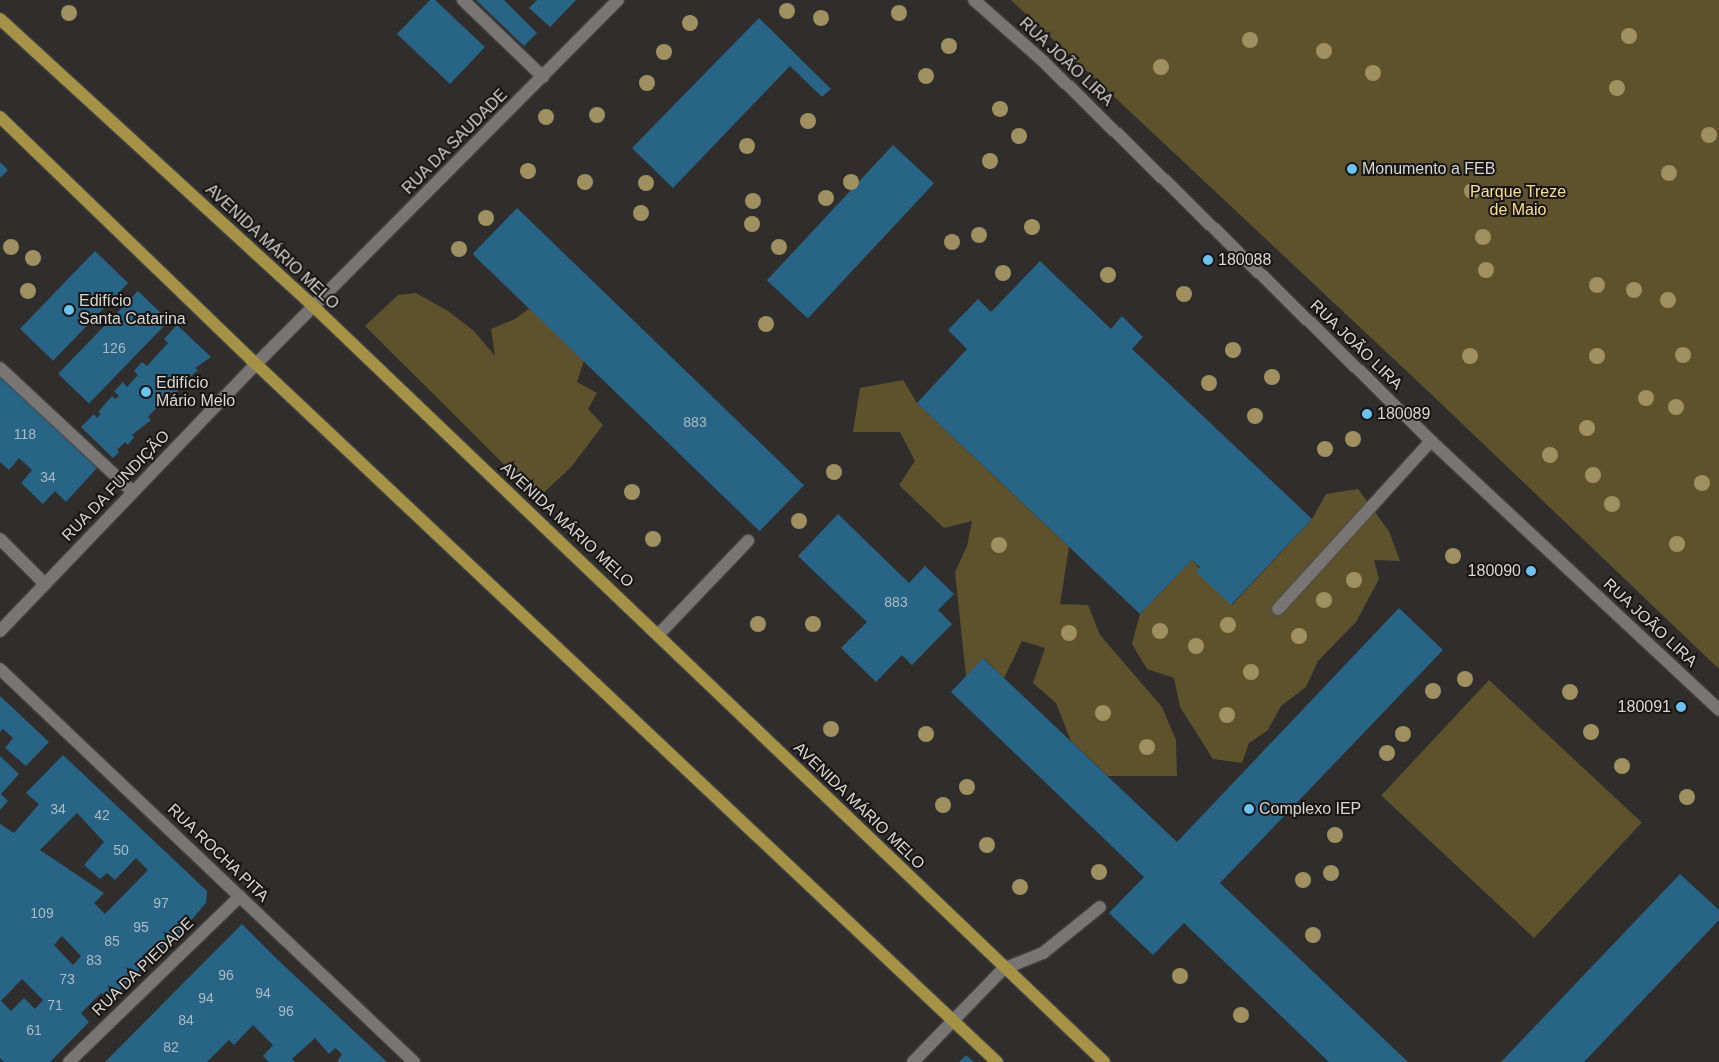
<!DOCTYPE html>
<meta charset="utf-8">
<style>
body{margin:0}
#map{position:relative;width:1719px;height:1062px;overflow:hidden;background:#2f2e2c;font-family:Arial,sans-serif}
div>[style]{position:absolute}
.green>*{inset:0;background:#5e522d;transform-origin:0 0}
.building>*{inset:0;background:#276485;transform-origin:0 0}
.roads{filter:drop-shadow(0 0 1px #4d4c4a) drop-shadow(0 0 1px #4d4c4a)}
.minor>*{height:12px;margin:-6px;padding:0 6px;transform-origin:6px;border-radius:6px;background:#777674}
.major>*{height:12px;margin:-6px;padding:0 6px;transform-origin:6px;border-radius:6px;background:#a69244}
.trees>*{width:16px;height:16px;margin:-8px;border-radius:50%;background:#a0905f}
.dots>*{width:14px;height:14px;translate:-50% -50%;box-sizing:border-box;border:2px solid #171615;border-radius:50%}
span{translate:-50% -50%;white-space:nowrap;text-align:center;line-height:1.15;-webkit-text-stroke:4px #171615;paint-order:stroke}
.number-label{font-size:14px;color:#acbbc2}
.number-label span{-webkit-text-stroke-width:0}
.street-label{font-size:16px;color:#d8d8d6}
.poi-label{font-size:16px;color:#d8d8d6}
.left{translate:0 -50%;text-align:left}
.right{translate:-100% -50%;text-align:right}
.park-label{font-size:16px;color:#fce089}
</style>
<div id="map">
<div class="green">
<i style="clip-path:polygon(1011px 0,1719px 0,1719px 669px,1431px 394px)"></i>
<i style="clip-path:polygon(416px 293px,448px 311px,474px 331px,495px 356px,491px 329px,515px 319px,530px 308px,584px 360px,577px 382px,597px 393px,588px 409px,603px 425px,571px 467px,538px 498px,365px 326px,398px 295px)"></i>
<i style="clip-path:polygon(903px 380px,917px 403px,1069px 547px,1060px 604px,1088px 605px,1100px 635px,1162px 707px,1176px 740px,1177px 776px,1108px 776px,1071px 741px,1056px 703px,1033px 683px,1045px 648px,1022px 641px,1004px 678px,984px 658px,966px 676px,955px 572px,967px 546px,972px 521px,944px 528px,899px 485px,915px 461px,900px 432px,853px 432px,860px 388px)"></i>
<i style="clip-path:polygon(1358px 489px,1389px 531px,1400px 561px,1374px 560px,1379px 579px,1356px 622px,1318px 661px,1306px 687px,1281px 706px,1268px 730px,1249px 743px,1242px 763px,1213px 759px,1180px 707px,1174px 678px,1147px 669px,1132px 644px,1140px 614px,1192px 560px,1232px 605px,1312px 519px,1326px 494px)"></i>
<i style="left:1489px;top:680px;width:209px;height:158px;rotate:43deg"></i>
</div>
<div class="building">
<i style="clip-path:polygon(430px 0,435px 0,485px 47px,450px 84px,397px 34px)"></i>
<i style="clip-path:polygon(476px 0,504px 0,537px 33px,524px 46px)"></i>
<i style="clip-path:polygon(537px 0,576px 0,550px 27px,529px 8px)"></i>
<i style="clip-path:polygon(759px 18px,831px 89px,822px 97px,790px 66px,673px 188px,632px 148px)"></i>
<i style="left:893px;top:145px;width:56px;height:185px;rotate:43deg"></i>
<i style="clip-path:polygon(0 162px,8px 170px,0 178px)"></i>
<i style="left:517px;top:208px;width:399px;height:64px;rotate:44deg"></i>
<i style="left:95px;top:251px;width:46px;height:108px;rotate:44deg"></i>
<i style="clip-path:polygon(1040px 261px,1111px 329px,1122px 316px,1143px 337px,1132px 349px,1312px 519px,1231px 605px,1196px 572px,1200px 567px,1192px 560px,1140px 614px,917px 403px,967px 349px,948px 330px,978px 299px,991px 312px)"></i>
<i style="left:138px;top:291px;width:43px;height:115px;rotate:44deg"></i>
<i style="clip-path:polygon(177px 325px,211px 357px,195px 368px,198px 370px,190px 377px,188px 375px,183px 381px,185px 383px,174px 395px,171px 392px,148px 417px,151px 420px,132px 435px,134px 437px,128px 445px,125px 442px,117px 450px,119px 452px,113px 458px,81px 427px,94px 414px,97px 418px,101px 414px,98px 412px,112px 396px,115px 399px,119px 396px,114px 391px,123px 382px,127px 387px,138px 375px,134px 371px,142px 362px,147px 366px,168px 343px,164px 339px)"></i>
<i style="clip-path:polygon(0 376px,97px 468px,66px 502px,55px 491px,43px 504px,21px 483px,32px 470px,19px 458px,9px 470px,0 462px)"></i>
<i style="clip-path:polygon(838px 514px,909px 583px,925px 566px,954px 594px,938px 610px,952px 624px,912px 665px,902px 655px,876px 682px,841px 648px,867px 622px,798px 556px)"></i>
<i style="clip-path:polygon(1399px 608px,1443px 650px,1220px 883px,1408px 1062px,1329px 1062px,1184px 923px,1153px 955px,1109px 913px,1144px 877px,951px 692px,983px 658px,1177px 842px)"></i>
<i style="clip-path:polygon(0 696px,49px 742px,26px 766px,5px 748px,13px 738px,3px 729px,0 732px)"></i>
<i style="clip-path:polygon(evenodd,63px 755px,207px 891px,206px 903px,176px 938px,173px 936px,109px 1001px,101px 993px,81px 1013px,89px 1022px,50px 1062px,4px 1062px,0 1058px,0 824px,14px 833px,39px 804px,26px 793px,63px 755px,77px 813px,104px 842px,84px 865px,100px 879px,107px 873px,115px 880px,136px 858px,148px 870px,105px 914px,94px 903px,104px 893px,40px 850px,77px 813px,63px 755px,62px 936px,81px 956px,73px 965px,54px 945px,62px 936px,63px 755px,22px 979px,43px 1000px,35px 1009px,24px 998px,11px 1011px,1px 1001px,22px 979px)"></i>
<i style="clip-path:polygon(0 756px,19px 774px,1px 794px,8px 801px,0 810px)"></i>
<i style="clip-path:polygon(1680px 874px,1719px 910px,1719px 920px,1584px 1062px,1501px 1062px)"></i>
<i style="clip-path:polygon(242px 924px,278px 960px,387px 1062px,337px 1062px,342px 1054px,335px 1048px,329px 1054px,315px 1038px,292px 1059px,295px 1062px,269px 1062px,263px 1056px,273px 1045px,253px 1025px,234px 1045px,229px 1040px,207px 1062px,105px 1062px)"></i>
<i style="clip-path:polygon(966px 1055px,974px 1062px,959px 1062px)"></i>
</div>
<div class="roads">
<div class="minor">
<i style="left:463px;top:0;width:111px;rotate:43.9deg"></i>
<i style="left:974px;top:0;width:92px;rotate:41.5deg"></i>
<i style="left:1043px;top:61px;width:543px;rotate:44.4deg"></i>
<i style="left:1431px;top:441px;width:394px;rotate:43deg"></i>
<i style="left:0;top:368px;width:180px;rotate:43deg"></i>
<i style="left:0;top:539px;width:64px;rotate:45deg"></i>
<i style="left:1278px;top:609px;width:227px;rotate:-47.7deg"></i>
<i style="left:0;top:631px;width:370px;rotate:-46.2deg"></i>
<i style="left:256px;top:364px;width:513px;rotate:-45.16deg"></i>
<i style="left:659px;top:634px;width:129px;rotate:-46.3deg"></i>
<i style="left:0;top:669px;width:571px;rotate:43.51deg"></i>
<i style="left:69px;top:1062px;width:238px;rotate:-44.1deg"></i>
<i style="left:913px;top:1062px;width:129px;rotate:-45.9deg"></i>
<i style="left:1003px;top:969px;width:43px;rotate:-21.8deg"></i>
<i style="left:1043px;top:953px;width:73px;rotate:-38.9deg"></i>
</div>
<div class="major">
<i style="left:0;top:19px;width:425px;rotate:42.5deg"></i>
<i style="left:313px;top:306px;width:1094px;rotate:43.7deg"></i>
<i style="left:0;top:117px;width:356px;rotate:44deg"></i>
<i style="left:256px;top:364px;width:1018px;rotate:43.29deg"></i>
</div>
</div>
<div class="trees">
<i style="left:787px;top:11px"></i>
<i style="left:69px;top:13px"></i>
<i style="left:899px;top:13px"></i>
<i style="left:821px;top:18px"></i>
<i style="left:690px;top:23px"></i>
<i style="left:1629px;top:36px"></i>
<i style="left:1250px;top:40px"></i>
<i style="left:949px;top:46px"></i>
<i style="left:1324px;top:51px"></i>
<i style="left:664px;top:52px"></i>
<i style="left:1161px;top:67px"></i>
<i style="left:1373px;top:73px"></i>
<i style="left:926px;top:76px"></i>
<i style="left:647px;top:83px"></i>
<i style="left:1617px;top:88px"></i>
<i style="left:1000px;top:109px"></i>
<i style="left:597px;top:115px"></i>
<i style="left:546px;top:117px"></i>
<i style="left:808px;top:121px"></i>
<i style="left:1709px;top:135px"></i>
<i style="left:1019px;top:136px"></i>
<i style="left:747px;top:146px"></i>
<i style="left:990px;top:161px"></i>
<i style="left:528px;top:171px"></i>
<i style="left:1669px;top:173px"></i>
<i style="left:585px;top:182px"></i>
<i style="left:851px;top:182px"></i>
<i style="left:646px;top:183px"></i>
<i style="left:1472px;top:191px"></i>
<i style="left:826px;top:198px"></i>
<i style="left:753px;top:201px"></i>
<i style="left:641px;top:213px"></i>
<i style="left:486px;top:218px"></i>
<i style="left:752px;top:224px"></i>
<i style="left:1032px;top:227px"></i>
<i style="left:979px;top:235px"></i>
<i style="left:1483px;top:237px"></i>
<i style="left:952px;top:242px"></i>
<i style="left:11px;top:247px"></i>
<i style="left:779px;top:247px"></i>
<i style="left:459px;top:249px"></i>
<i style="left:33px;top:258px"></i>
<i style="left:1486px;top:270px"></i>
<i style="left:1003px;top:273px"></i>
<i style="left:1108px;top:275px"></i>
<i style="left:1597px;top:285px"></i>
<i style="left:1634px;top:290px"></i>
<i style="left:28px;top:291px"></i>
<i style="left:1184px;top:294px"></i>
<i style="left:1668px;top:300px"></i>
<i style="left:766px;top:324px"></i>
<i style="left:1233px;top:350px"></i>
<i style="left:1683px;top:355px"></i>
<i style="left:1470px;top:356px"></i>
<i style="left:1597px;top:356px"></i>
<i style="left:1272px;top:377px"></i>
<i style="left:1209px;top:383px"></i>
<i style="left:1646px;top:398px"></i>
<i style="left:1676px;top:407px"></i>
<i style="left:1255px;top:416px"></i>
<i style="left:1587px;top:428px"></i>
<i style="left:1353px;top:439px"></i>
<i style="left:1325px;top:449px"></i>
<i style="left:1550px;top:455px"></i>
<i style="left:834px;top:472px"></i>
<i style="left:1593px;top:475px"></i>
<i style="left:1702px;top:483px"></i>
<i style="left:632px;top:492px"></i>
<i style="left:1612px;top:504px"></i>
<i style="left:799px;top:521px"></i>
<i style="left:653px;top:539px"></i>
<i style="left:1677px;top:544px"></i>
<i style="left:999px;top:545px"></i>
<i style="left:1453px;top:556px"></i>
<i style="left:1354px;top:580px"></i>
<i style="left:1324px;top:600px"></i>
<i style="left:758px;top:624px"></i>
<i style="left:813px;top:624px"></i>
<i style="left:1228px;top:625px"></i>
<i style="left:1160px;top:631px"></i>
<i style="left:1069px;top:633px"></i>
<i style="left:1299px;top:636px"></i>
<i style="left:1196px;top:646px"></i>
<i style="left:1251px;top:672px"></i>
<i style="left:1465px;top:679px"></i>
<i style="left:1433px;top:691px"></i>
<i style="left:1570px;top:692px"></i>
<i style="left:1103px;top:713px"></i>
<i style="left:1227px;top:715px"></i>
<i style="left:831px;top:729px"></i>
<i style="left:1591px;top:732px"></i>
<i style="left:926px;top:734px"></i>
<i style="left:1403px;top:734px"></i>
<i style="left:1147px;top:747px"></i>
<i style="left:1387px;top:753px"></i>
<i style="left:1622px;top:766px"></i>
<i style="left:967px;top:787px"></i>
<i style="left:1687px;top:797px"></i>
<i style="left:943px;top:805px"></i>
<i style="left:1335px;top:835px"></i>
<i style="left:987px;top:845px"></i>
<i style="left:1099px;top:872px"></i>
<i style="left:1331px;top:873px"></i>
<i style="left:1303px;top:880px"></i>
<i style="left:1020px;top:887px"></i>
<i style="left:1313px;top:935px"></i>
<i style="left:1180px;top:976px"></i>
<i style="left:1241px;top:1015px"></i>
</div>
<div class="dots">
<i style="left:1352px;top:169px;background:#6cc3f2"></i>
<i style="left:1208px;top:260px;background:#6cc3f2"></i>
<i style="left:69px;top:310px;background:#6cc3f2"></i>
<i style="left:146px;top:392px;background:#6cc3f2"></i>
<i style="left:1367px;top:414px;background:#6cc3f2"></i>
<i style="left:1531px;top:571px;background:#6cc3f2"></i>
<i style="left:1681px;top:707px;background:#6cc3f2"></i>
<i style="left:1249px;top:809px;background:#6cc3f2"></i>
</div>
<div class="number-label">
<span style="left:114px;top:348px">126</span>
<span style="left:695px;top:422px">883</span>
<span style="left:25px;top:434px">118</span>
<span style="left:48px;top:477px">34</span>
<span style="left:896px;top:602px">883</span>
<span style="left:58px;top:809px">34</span>
<span style="left:102px;top:815px">42</span>
<span style="left:121px;top:850px">50</span>
<span style="left:161px;top:903px">97</span>
<span style="left:42px;top:913px">109</span>
<span style="left:141px;top:927px">95</span>
<span style="left:112px;top:941px">85</span>
<span style="left:94px;top:960px">83</span>
<span style="left:226px;top:975px">96</span>
<span style="left:67px;top:979px">73</span>
<span style="left:263px;top:993px">94</span>
<span style="left:206px;top:998px">94</span>
<span style="left:55px;top:1005px">71</span>
<span style="left:286px;top:1011px">96</span>
<span style="left:186px;top:1020px">84</span>
<span style="left:34px;top:1030px">61</span>
<span style="left:171px;top:1047px">82</span>
</div>
<div class="street-label">
<span style="left:1066px;top:62px;rotate:43deg">RUA JOÃO LIRA</span>
<span style="left:455px;top:142px;rotate:-45deg">RUA DA SAUDADE</span>
<span style="left:272px;top:247px;rotate:43deg">AVENIDA MÁRIO MELO</span>
<span style="left:1356px;top:345px;rotate:44deg">RUA JOÃO LIRA</span>
<span style="left:116px;top:486px;rotate:-46deg">RUA DA FUNDIÇÃO</span>
<span style="left:567px;top:525px;rotate:43deg">AVENIDA MÁRIO MELO</span>
<span style="left:1650px;top:623px;rotate:43deg">RUA JOÃO LIRA</span>
<span style="left:859px;top:806px;rotate:44deg">AVENIDA MÁRIO MELO</span>
<span style="left:218px;top:853px;rotate:44deg">RUA ROCHA PITA</span>
<span style="left:143px;top:967px;rotate:-44deg">RUA DA PIEDADE</span>
</div>
<div class="poi-label">
<span class="left" style="left:1362px;top:169px">Monumento a FEB</span>
<span class="left" style="left:1218px;top:260px">180088</span>
<span class="left" style="left:79px;top:310px">Edifício<br>Santa Catarina</span>
<span class="left" style="left:156px;top:392px">Edifício<br>Mário Melo</span>
<span class="left" style="left:1377px;top:414px">180089</span>
<span class="right" style="left:1521px;top:571px">180090</span>
<span class="right" style="left:1671px;top:707px">180091</span>
<span class="left" style="left:1259px;top:809px">Complexo IEP</span>
</div>
<div class="park-label">
<span style="left:1518px;top:201px">Parque Treze<br>de Maio</span>
</div>
</div>
